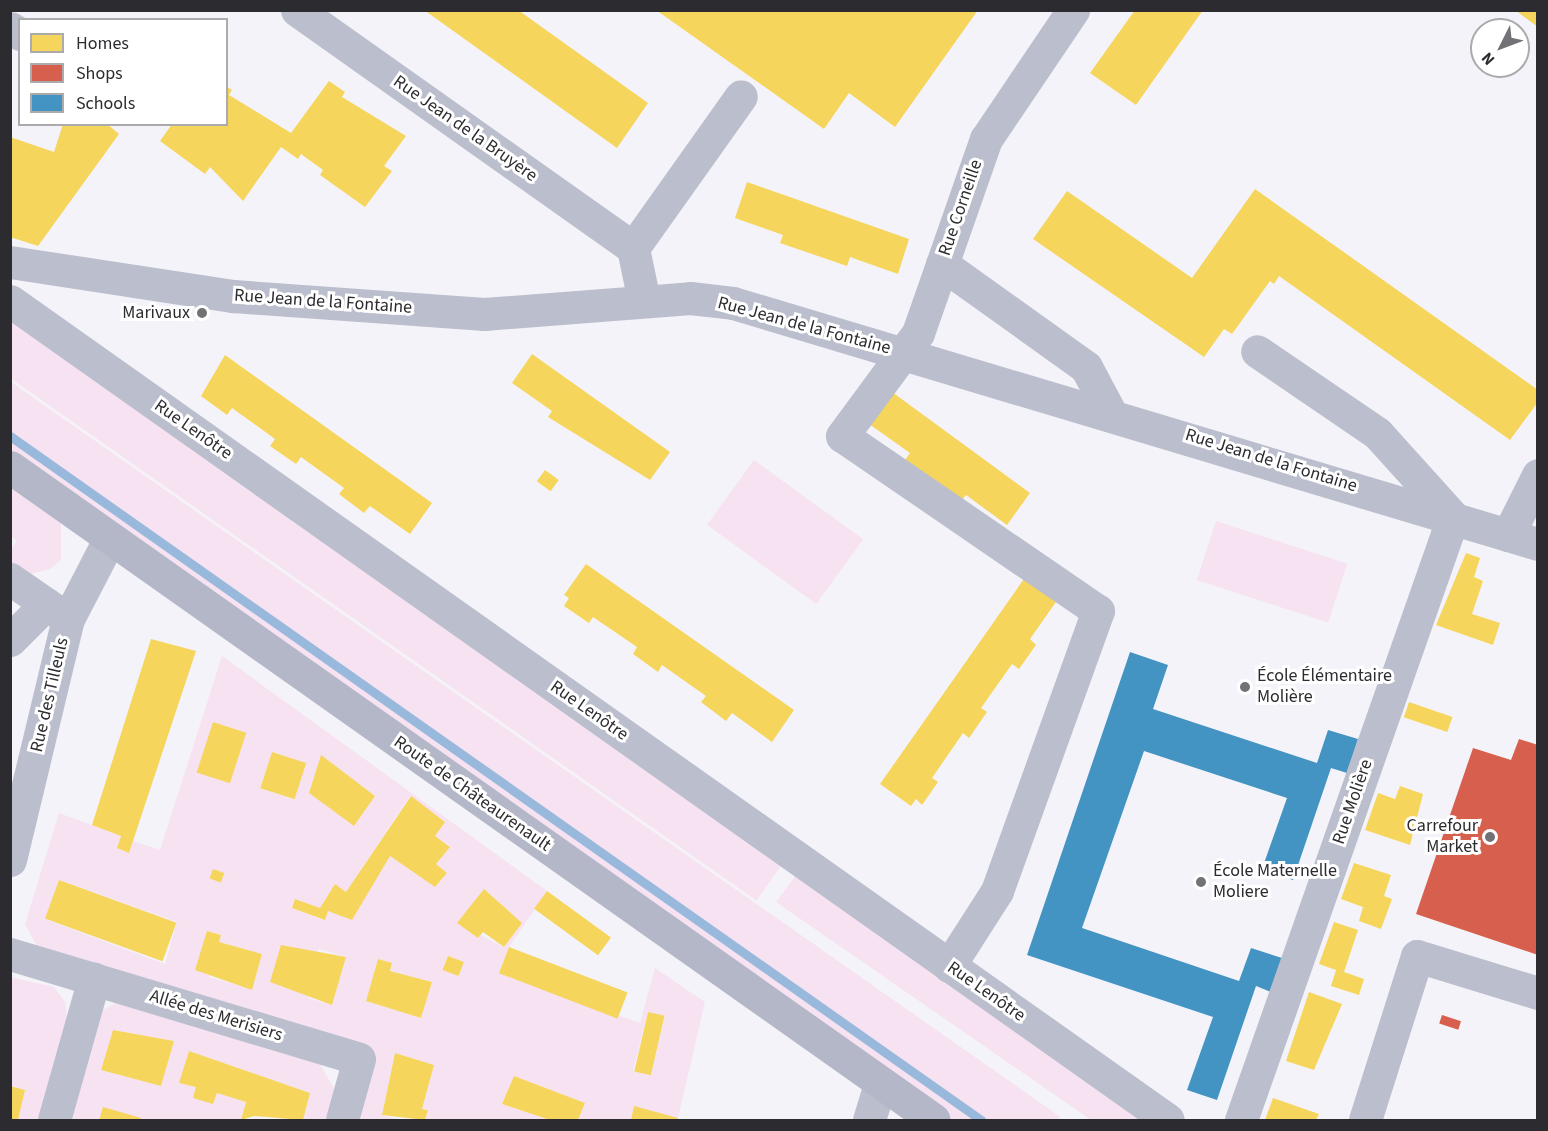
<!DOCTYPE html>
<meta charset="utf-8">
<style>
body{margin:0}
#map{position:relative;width:1548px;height:1131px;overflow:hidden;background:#f4f3f9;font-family:"Source Sans 3",sans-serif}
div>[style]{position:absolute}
.green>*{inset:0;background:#f7e2f2;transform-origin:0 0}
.homes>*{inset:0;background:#f6d55c;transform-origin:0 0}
.shops>*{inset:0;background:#d6604d;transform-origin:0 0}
.schools>*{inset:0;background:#4393c3}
.stream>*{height:9px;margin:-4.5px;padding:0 4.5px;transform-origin:4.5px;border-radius:4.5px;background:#99b9dc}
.minor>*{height:33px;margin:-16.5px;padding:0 16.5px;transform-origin:16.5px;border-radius:16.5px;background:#bbbecc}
.major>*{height:33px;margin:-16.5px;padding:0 16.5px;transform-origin:16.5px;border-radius:16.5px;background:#b3b7c7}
.dots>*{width:16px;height:16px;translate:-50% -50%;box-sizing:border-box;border:3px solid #fff;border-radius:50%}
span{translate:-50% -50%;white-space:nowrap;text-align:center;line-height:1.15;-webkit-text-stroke:6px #fff;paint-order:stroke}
.street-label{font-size:18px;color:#2c2b2f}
.poi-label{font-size:18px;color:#2c2b2f}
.right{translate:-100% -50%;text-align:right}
.left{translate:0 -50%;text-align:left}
.frame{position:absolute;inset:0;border:12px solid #2c2b2f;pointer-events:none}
.legend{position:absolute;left:18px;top:18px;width:210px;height:108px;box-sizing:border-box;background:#fff;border:2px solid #abaaac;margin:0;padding:8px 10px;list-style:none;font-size:18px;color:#2c2b2f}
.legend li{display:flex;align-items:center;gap:12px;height:30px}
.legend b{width:30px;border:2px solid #abaaac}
.north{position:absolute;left:1470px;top:18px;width:60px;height:60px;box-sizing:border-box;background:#fff;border:2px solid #abaaac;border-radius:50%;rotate:228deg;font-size:16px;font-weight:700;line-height:24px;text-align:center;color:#2c2b2f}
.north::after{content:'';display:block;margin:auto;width:21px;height:27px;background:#727176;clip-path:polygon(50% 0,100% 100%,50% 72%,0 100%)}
</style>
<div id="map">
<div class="green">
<i style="left:11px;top:309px;width:950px;height:57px;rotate:35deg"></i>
<i style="left:11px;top:382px;width:1281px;height:64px;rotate:35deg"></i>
<i style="left:754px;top:460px;width:135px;height:80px;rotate:36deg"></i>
<i style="clip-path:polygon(10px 482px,61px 523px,61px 560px,50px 569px,26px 575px,11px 566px,11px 549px,17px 541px,11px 536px)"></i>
<i style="left:1216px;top:521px;width:138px;height:62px;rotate:18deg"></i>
<i style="clip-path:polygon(evenodd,222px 656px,547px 891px,509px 947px,499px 973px,640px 1023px,655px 968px,705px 1002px,678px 1118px,634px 1107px,631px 1120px,578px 1120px,585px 1103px,514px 1076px,502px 1104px,550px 1120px,425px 1120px,428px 1110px,422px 1109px,434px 1065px,395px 1053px,382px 1115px,400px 1120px,354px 1120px,373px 1050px,40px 952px,25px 924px,59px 813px,121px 836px,117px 848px,129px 853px,133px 841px,160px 850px,222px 656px,213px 722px,246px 733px,229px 782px,197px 772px,213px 722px,222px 656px,272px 752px,306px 763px,294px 800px,260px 788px,272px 752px,222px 656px,321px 756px,375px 796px,355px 825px,309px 793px,321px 756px,222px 656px,410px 796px,444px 821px,435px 836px,450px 846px,436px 864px,447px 873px,435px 887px,390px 856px,352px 919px,328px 911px,324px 920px,292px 908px,295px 899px,320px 908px,335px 884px,346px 892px,410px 796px,222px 656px,59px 880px,177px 922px,165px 964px,48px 920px,59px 880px,222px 656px,484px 889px,522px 923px,504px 947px,458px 924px,484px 889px,222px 656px,207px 931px,221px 935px,219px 942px,262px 954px,252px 989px,209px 977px,207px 931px,222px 656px,319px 949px,346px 957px,332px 1005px,308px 998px,319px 949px,222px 656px,378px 959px,392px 963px,390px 971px,432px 982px,421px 1018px,366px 1001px,378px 959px,222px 656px,648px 1012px,665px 1016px,651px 1075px,633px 1071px,648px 1012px)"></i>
<i style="clip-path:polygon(801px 868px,1147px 1120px,1091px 1120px,776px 902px)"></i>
<i style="clip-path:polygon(10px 977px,54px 987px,65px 1002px,67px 1021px,40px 1120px,18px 1120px,25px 1090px,11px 1086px)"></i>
<i style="clip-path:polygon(evenodd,119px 1002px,317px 1059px,336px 1092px,328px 1120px,303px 1120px,310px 1093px,189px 1051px,180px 1082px,196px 1087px,213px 1104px,217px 1093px,246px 1102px,241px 1120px,140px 1120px,103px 1108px,99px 1120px,66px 1120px,95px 1014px,119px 1002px,113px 1030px,174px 1041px,161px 1086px,101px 1070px,113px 1030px)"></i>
</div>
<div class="homes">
<i style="clip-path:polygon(424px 10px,518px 10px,648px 103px,617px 148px)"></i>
<i style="clip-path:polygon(656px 10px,978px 10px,895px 127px,849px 93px,824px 129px)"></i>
<i style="clip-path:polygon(1135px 10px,1203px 10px,1136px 105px,1090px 73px)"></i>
<i style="clip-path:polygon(1515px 10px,1538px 10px,1538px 27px)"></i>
<i style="clip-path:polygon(329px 81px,345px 92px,342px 97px,406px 136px,384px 166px,392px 171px,365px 207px,320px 175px,323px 170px,301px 154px,298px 159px,281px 147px,243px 201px,210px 167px,205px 174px,160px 141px,172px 124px,226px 124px,226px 86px,232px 90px,229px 95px,291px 133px)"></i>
<i style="clip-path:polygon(63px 124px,107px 124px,119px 134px,38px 246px,10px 237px,10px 137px,54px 152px)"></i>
<i style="clip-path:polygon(747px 182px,909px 239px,898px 274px,850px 257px,847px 266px,780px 243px,783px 235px,735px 218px)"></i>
<i style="clip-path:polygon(1255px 189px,1538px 390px,1538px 402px,1510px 440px,1279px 276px,1274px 284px,1270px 281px,1232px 334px,1224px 329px,1204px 357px,1033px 239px,1067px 191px,1192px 278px)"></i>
<i style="clip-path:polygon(532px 354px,670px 452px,650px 480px,548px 417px,552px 411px,512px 383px)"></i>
<i style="clip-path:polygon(225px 355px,432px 503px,410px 534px,370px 506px,364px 513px,339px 494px,344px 488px,301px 457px,296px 464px,270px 446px,275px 439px,232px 408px,227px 415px,201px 396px)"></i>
<i style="clip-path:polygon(892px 392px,1030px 493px,1007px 525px,966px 495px,961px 501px,905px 460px,910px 453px,869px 424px)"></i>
<i style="left:545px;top:470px;width:17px;height:14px;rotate:36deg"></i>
<i style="clip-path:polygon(1466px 553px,1480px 558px,1474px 577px,1483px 581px,1472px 614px,1500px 623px,1493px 645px,1436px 625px)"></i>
<i style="clip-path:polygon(586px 564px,794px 710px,772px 742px,732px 713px,726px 721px,701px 702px,706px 696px,662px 665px,658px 672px,633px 654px,637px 647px,593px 617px,589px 623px,564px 606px,569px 598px,564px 595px)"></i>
<i style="clip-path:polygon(1026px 576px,1058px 599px,1030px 639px,1036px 645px,1019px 669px,1012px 664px,981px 708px,987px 712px,969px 738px,963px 733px,932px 778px,938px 782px,922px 805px,916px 799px,911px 806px,880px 784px)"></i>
<i style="clip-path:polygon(151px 639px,196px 651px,129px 853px,117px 848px,121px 836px,92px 825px)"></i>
<i style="left:1409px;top:702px;width:46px;height:16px;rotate:19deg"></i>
<i style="left:213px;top:722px;width:35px;height:53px;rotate:18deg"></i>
<i style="left:272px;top:752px;width:36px;height:38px;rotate:18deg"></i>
<i style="clip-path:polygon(321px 755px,375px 796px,354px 826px,309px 793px)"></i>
<i style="clip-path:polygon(1400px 786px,1423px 794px,1410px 845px,1365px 830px,1378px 793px,1395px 799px)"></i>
<i style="clip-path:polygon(411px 796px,445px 822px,435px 836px,450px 847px,436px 864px,447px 873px,435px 887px,390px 856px,352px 920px,328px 911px,325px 920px,292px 908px,295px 899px,320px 908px,335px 884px,346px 892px)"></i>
<i style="clip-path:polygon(1354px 863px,1391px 875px,1384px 896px,1392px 899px,1381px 929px,1359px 921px,1363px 907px,1341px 899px)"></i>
<i style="left:213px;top:869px;width:12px;height:10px;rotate:20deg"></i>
<i style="left:59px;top:880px;width:125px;height:41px;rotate:20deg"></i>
<i style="clip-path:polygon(484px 889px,522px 923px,504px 947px,483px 932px,478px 938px,457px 923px)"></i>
<i style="left:547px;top:891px;width:79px;height:22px;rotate:36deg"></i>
<i style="clip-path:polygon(1334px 922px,1358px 930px,1344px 972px,1364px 979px,1359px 995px,1331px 986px,1336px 970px,1319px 964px)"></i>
<i style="clip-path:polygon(207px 931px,221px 935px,219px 942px,262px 954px,252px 990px,195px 970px)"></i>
<i style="clip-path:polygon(281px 945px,346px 957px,332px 1005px,270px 982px)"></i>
<i style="left:509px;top:947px;width:127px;height:28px;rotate:21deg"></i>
<i style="left:448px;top:956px;width:17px;height:15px;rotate:21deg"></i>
<i style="clip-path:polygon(378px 959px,392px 963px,390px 971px,432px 982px,421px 1018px,366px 1001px)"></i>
<i style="clip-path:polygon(1309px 992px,1342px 1004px,1314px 1070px,1286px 1061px)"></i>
<i style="left:648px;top:1012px;width:17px;height:61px;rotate:13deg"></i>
<i style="clip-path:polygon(113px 1030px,174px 1041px,161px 1086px,101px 1070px)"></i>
<i style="clip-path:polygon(189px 1051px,310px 1093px,303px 1120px,254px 1116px,241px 1120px,246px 1102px,217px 1093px,213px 1104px,193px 1098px,196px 1087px,179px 1083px)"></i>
<i style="clip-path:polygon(395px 1053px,434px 1065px,422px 1109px,428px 1110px,425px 1120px,382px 1115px)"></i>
<i style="clip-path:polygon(514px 1076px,585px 1103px,578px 1120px,550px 1120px,502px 1104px)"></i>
<i style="clip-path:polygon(10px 1086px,25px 1090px,18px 1120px,10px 1120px)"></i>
<i style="clip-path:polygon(1273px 1098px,1319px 1114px,1316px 1120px,1265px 1120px)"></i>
<i style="clip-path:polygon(634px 1106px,678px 1118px,677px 1120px,631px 1120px)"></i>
<i style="clip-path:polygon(103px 1107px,141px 1118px,140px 1120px,99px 1120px)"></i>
</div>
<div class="shops">
<i style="clip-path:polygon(1519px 739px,1538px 745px,1538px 955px,1416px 914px,1473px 748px,1511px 760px)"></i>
<i style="left:1442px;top:1015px;width:20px;height:9px;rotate:18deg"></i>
</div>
<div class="schools">
<i style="clip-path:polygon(1130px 652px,1168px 665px,1153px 709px,1317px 763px,1328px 730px,1358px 739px,1347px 773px,1331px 768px,1293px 880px,1262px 869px,1287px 798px,1144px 751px,1082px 928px,1239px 981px,1251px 948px,1282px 958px,1271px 992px,1256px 986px,1217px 1100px,1187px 1090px,1213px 1017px,1027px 955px)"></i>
</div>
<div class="stream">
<i style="left:10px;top:436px;width:1188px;rotate:35.16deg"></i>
</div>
<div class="minor">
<i style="left:297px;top:10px;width:412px;rotate:35.3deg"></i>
<i style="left:633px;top:248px;width:54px;rotate:78.3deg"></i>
<i style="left:10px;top:28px;width:12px;rotate:31deg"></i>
<i style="left:633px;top:248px;width:186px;rotate:-54.6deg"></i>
<i style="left:10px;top:262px;width:226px;rotate:8.7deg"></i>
<i style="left:233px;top:296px;width:252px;rotate:4.1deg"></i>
<i style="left:484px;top:314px;width:207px;rotate:-4.4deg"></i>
<i style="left:690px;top:298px;width:43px;rotate:6.6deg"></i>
<i style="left:733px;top:303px;width:840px;rotate:16.67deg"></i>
<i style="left:942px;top:264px;width:177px;rotate:35.6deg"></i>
<i style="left:1086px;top:367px;width:53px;rotate:62deg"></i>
<i style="left:10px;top:301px;width:1418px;rotate:35.27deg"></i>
<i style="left:1508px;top:535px;width:67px;rotate:-63.4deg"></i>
<i style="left:10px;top:579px;width:70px;rotate:34.6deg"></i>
<i style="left:10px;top:640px;width:51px;rotate:-45deg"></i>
<i style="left:10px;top:860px;width:248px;rotate:-76.5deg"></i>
<i style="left:68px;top:619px;width:91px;rotate:-62.6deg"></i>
<i style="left:10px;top:954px;width:364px;rotate:16.7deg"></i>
<i style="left:359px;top:1059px;width:63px;rotate:105.6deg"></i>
<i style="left:949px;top:966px;width:89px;rotate:-57.4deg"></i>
<i style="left:997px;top:891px;width:298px;rotate:-70.2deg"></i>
<i style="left:1098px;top:611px;width:310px;rotate:-145.6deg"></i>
<i style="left:842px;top:436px;width:128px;rotate:-53.6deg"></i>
<i style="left:918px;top:333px;width:206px;rotate:-70.7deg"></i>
<i style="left:986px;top:139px;width:156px;rotate:-56deg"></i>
<i style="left:54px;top:1120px;width:147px;rotate:-74.2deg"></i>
<i style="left:869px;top:1120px;width:39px;rotate:-73deg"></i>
<i style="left:1241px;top:1120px;width:639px;rotate:-70.63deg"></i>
<i style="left:1453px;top:517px;width:113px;rotate:-132.1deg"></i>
<i style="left:1377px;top:433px;width:145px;rotate:-145.7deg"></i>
<i style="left:1365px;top:1120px;width:172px;rotate:-72.4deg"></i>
<i style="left:1417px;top:956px;width:127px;rotate:17deg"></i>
</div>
<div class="major">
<i style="left:10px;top:467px;width:1131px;rotate:35.25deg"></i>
</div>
<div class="dots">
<i style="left:202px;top:313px;background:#727176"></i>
<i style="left:1245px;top:687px;background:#727176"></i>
<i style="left:1490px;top:837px;background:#727176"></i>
<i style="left:1201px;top:882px;background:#727176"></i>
</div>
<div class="street-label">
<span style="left:465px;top:129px;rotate:35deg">Rue Jean de la Bruyère</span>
<span style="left:961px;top:208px;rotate:-71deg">Rue Corneille</span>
<span style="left:323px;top:302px;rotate:4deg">Rue Jean de la Fontaine</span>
<span style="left:804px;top:326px;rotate:15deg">Rue Jean de la Fontaine</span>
<span style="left:193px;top:430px;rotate:35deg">Rue Lenôtre</span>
<span style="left:1271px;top:461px;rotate:17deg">Rue Jean de la Fontaine</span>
<span style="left:50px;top:695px;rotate:-77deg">Rue des Tilleuls</span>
<span style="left:589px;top:711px;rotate:35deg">Rue Lenôtre</span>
<span style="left:472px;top:794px;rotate:35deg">Route de Châteaurenault</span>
<span style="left:1353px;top:802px;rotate:-71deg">Rue Molière</span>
<span style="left:986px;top:992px;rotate:35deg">Rue Lenôtre</span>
<span style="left:216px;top:1016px;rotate:17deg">Allée des Merisiers</span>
</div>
<div class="poi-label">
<span class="right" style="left:190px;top:313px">Marivaux</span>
<span class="left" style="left:1257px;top:687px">École Élémentaire<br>Molière</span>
<span class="right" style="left:1478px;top:837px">Carrefour<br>Market</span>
<span class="left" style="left:1213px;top:882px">École Maternelle<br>Moliere</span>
</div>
<div class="frame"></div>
<ul class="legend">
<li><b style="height:16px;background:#f6d55c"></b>Homes</li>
<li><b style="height:16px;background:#d6604d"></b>Shops</li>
<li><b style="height:16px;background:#4393c3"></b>Schools</li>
</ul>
<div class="north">N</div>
</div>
